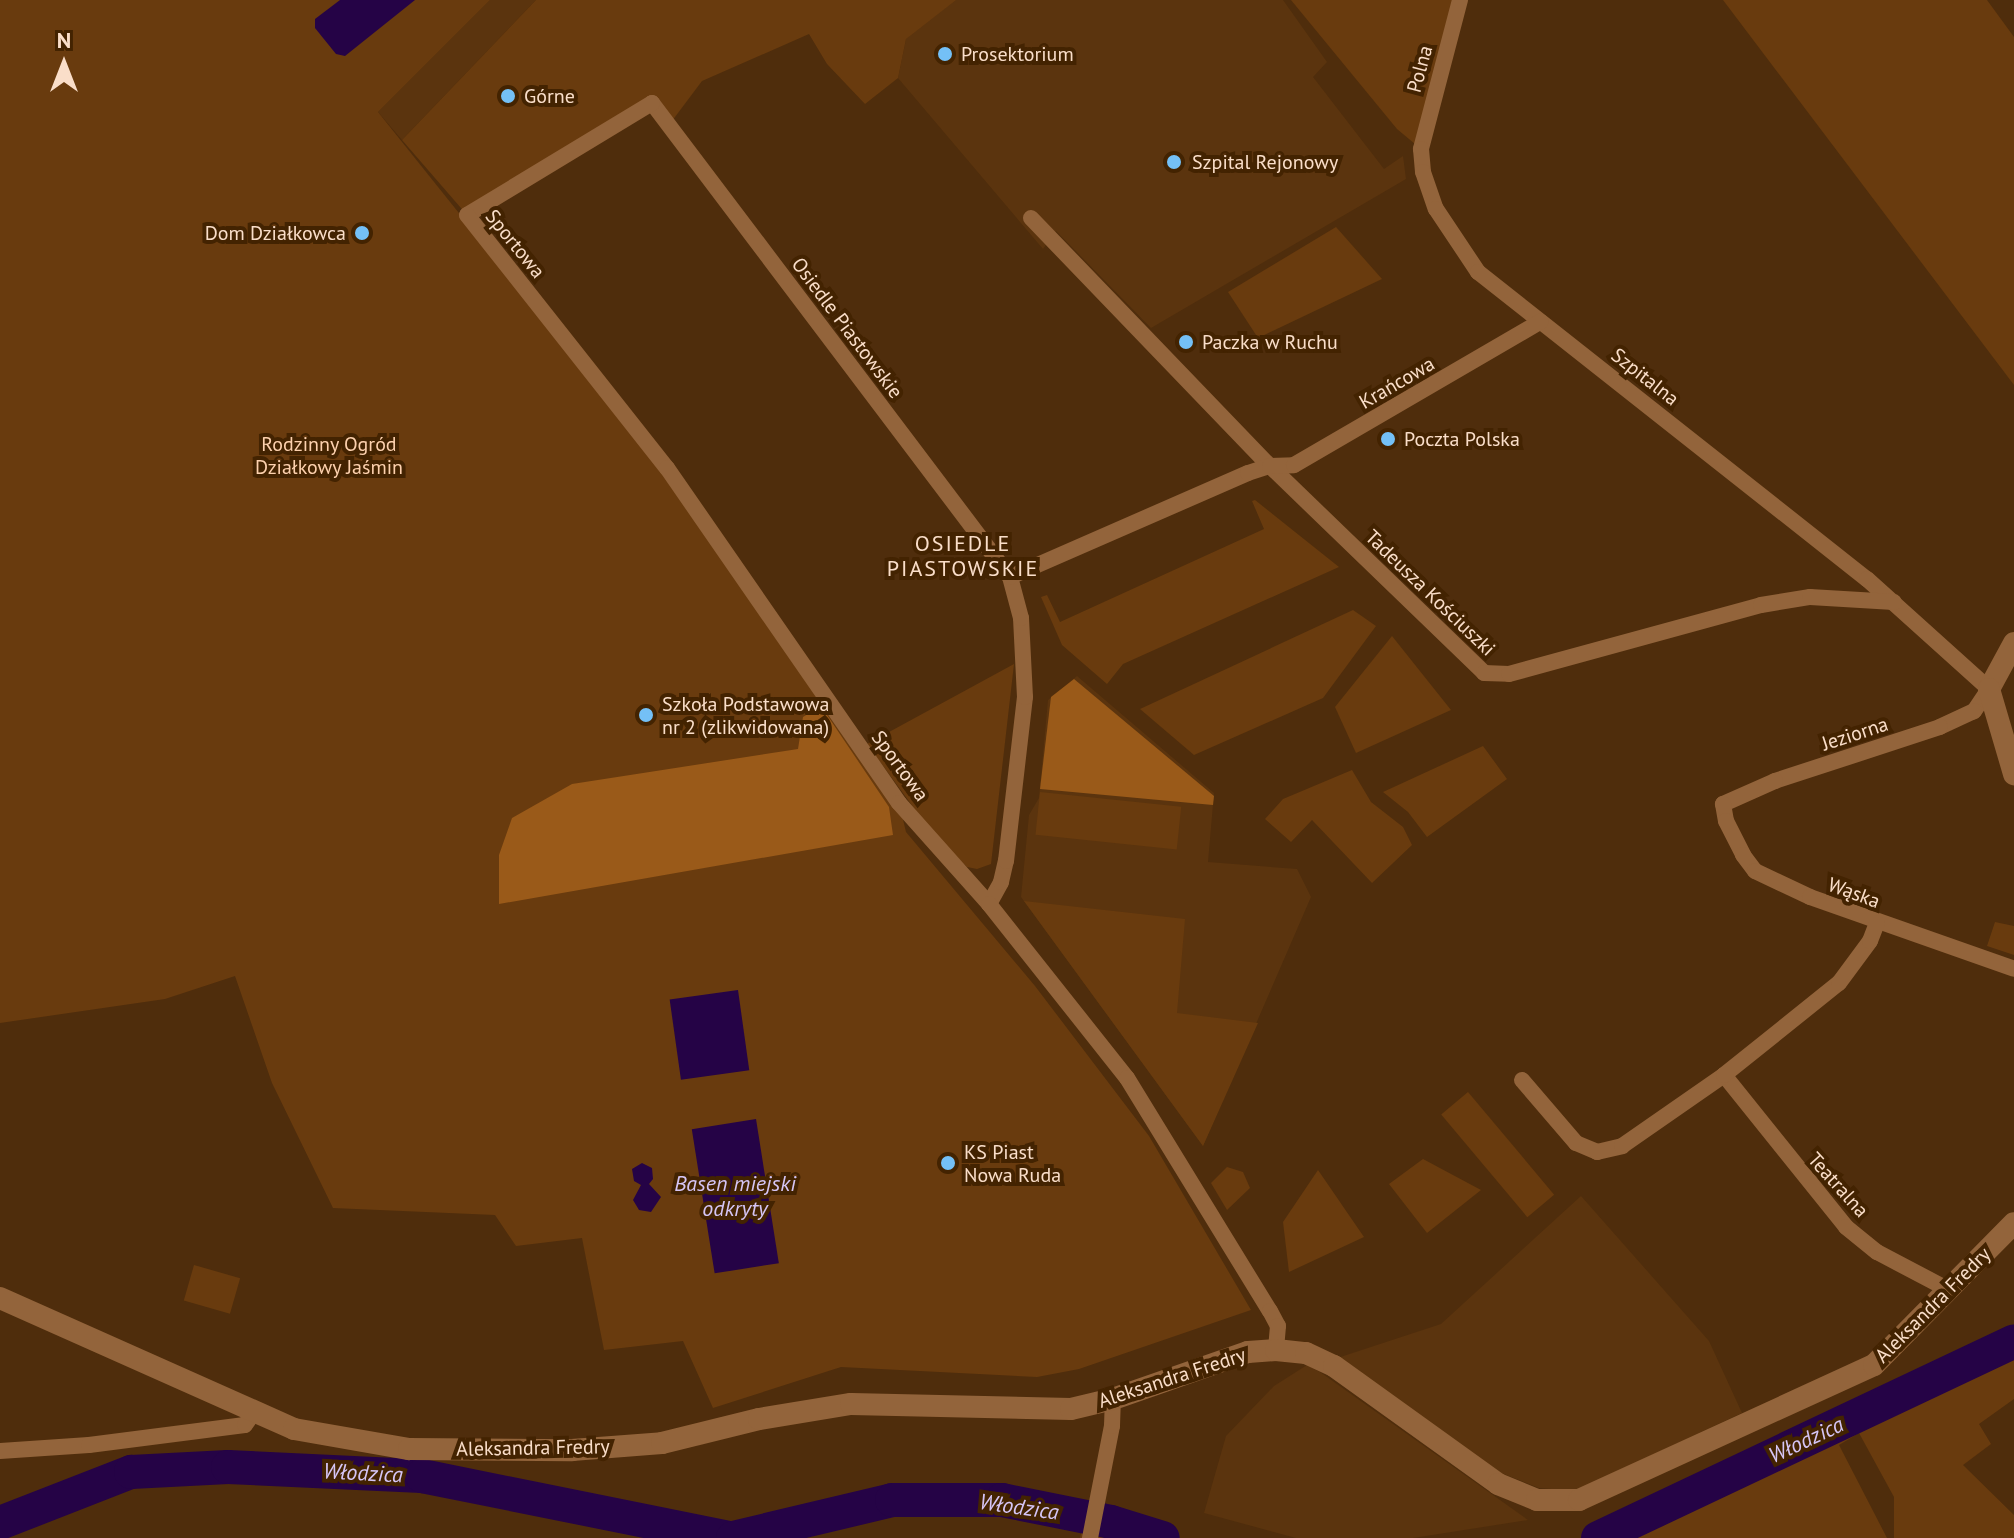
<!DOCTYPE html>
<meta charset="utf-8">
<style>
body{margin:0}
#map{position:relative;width:2014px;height:1538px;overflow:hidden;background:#4f2d0c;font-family:"PT Sans",sans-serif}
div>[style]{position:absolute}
.built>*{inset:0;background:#5b340e}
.green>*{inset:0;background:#693b0e;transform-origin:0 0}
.forest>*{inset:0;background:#9a5a19}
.water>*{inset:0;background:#250346;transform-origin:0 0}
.river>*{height:34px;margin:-17px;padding:0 17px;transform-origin:17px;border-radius:17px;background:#250346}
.street>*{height:16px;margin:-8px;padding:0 8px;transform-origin:8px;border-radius:8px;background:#93643b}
.secondary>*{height:22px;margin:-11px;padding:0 11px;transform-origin:11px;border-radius:11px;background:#93643b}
.dots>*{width:22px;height:22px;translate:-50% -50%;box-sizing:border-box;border:4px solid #432301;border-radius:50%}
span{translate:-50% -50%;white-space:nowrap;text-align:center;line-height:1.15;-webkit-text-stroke:8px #432301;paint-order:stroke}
.poi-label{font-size:20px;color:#fadec9}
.left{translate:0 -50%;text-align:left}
.right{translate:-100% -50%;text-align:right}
.street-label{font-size:20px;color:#fadec9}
.park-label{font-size:20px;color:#fdd1ae}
.neighbourhood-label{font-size:22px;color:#fadec9;letter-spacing:2px}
.water-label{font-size:22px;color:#d5c5f5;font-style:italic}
.north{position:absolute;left:24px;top:24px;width:80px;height:80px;-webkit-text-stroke:6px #432301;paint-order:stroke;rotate:0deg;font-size:22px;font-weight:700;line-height:32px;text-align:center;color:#fadec9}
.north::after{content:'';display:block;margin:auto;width:28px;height:36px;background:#fadec9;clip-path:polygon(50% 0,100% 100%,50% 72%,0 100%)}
</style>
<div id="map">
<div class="built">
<i style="clip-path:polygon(490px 0,536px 0,402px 140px,378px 112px)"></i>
<i style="clip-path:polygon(948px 0,1283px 0,1327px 62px,1313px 77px,1384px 169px,1403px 156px,1406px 179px,1151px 328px,1056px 231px,1043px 249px,898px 78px,906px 39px)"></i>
<i style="clip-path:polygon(1077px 676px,1214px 793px,1208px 862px,1297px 869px,1311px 897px,1203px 1146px,1021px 897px,1029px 815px,1039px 798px,1048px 700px)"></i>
<i style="clip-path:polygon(1581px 1196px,1709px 1341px,1742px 1413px,1575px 1491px,1539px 1488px,1501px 1473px,1313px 1366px,1441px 1324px)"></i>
<i style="clip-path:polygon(1307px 1365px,1320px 1372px,1528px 1520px,1413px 1538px,1296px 1538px,1204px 1513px,1226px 1436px,1274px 1386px)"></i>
</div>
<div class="green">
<i style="clip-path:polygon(0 0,490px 0,378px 112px,700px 514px,899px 803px,906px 832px,1035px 986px,1149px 1136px,1251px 1310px,1079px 1369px,1037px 1377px,841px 1367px,713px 1408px,683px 1341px,604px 1350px,582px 1238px,516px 1246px,495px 1215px,333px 1208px,272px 1083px,235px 976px,165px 999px,0 1023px)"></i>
<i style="clip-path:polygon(536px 0,956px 0,906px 39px,898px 78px,865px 104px,827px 64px,809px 34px,702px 81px,669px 125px,652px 103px,467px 215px,402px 140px)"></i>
<i style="clip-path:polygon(1291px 0,1460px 0,1421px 149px,1397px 129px)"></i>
<i style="clip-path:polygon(1723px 0,1987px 0,2014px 37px,2014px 385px)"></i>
<i style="clip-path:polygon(1336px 227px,1382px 279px,1258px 338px,1228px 292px)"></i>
<i style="clip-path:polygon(1255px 500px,1339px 567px,1123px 664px,1107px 684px,1062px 645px,1041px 597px,1047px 595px,1060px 622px,1264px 529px,1252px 501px)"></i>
<i style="clip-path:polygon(1353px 610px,1376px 626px,1323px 698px,1194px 755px,1140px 709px)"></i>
<i style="clip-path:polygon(1392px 636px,1451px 710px,1356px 753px,1335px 707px)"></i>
<i style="clip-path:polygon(1014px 664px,991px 864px,977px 869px,967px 867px,956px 856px,952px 860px,867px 744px)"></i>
<i style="clip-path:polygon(1483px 746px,1507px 779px,1427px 837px,1408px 812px,1383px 792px)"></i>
<i style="clip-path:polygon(1352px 770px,1371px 802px,1403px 827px,1412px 845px,1372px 883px,1312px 820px,1291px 842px,1265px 819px,1283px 799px)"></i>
<i style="left:1040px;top:792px;width:142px;height:43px;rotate:6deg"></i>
<i style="clip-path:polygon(1024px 901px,1185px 919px,1177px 1013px,1258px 1023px,1203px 1146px)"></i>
<i style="clip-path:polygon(1995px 922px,2014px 926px,2014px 955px,1987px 946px)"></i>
<i style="left:1468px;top:1092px;width:134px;height:35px;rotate:50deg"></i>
<i style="clip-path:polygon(1423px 1159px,1481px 1190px,1427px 1233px,1389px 1184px)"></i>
<i style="clip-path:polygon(1227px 1167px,1243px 1172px,1250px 1188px,1227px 1210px,1211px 1183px)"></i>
<i style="clip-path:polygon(1318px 1170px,1364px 1237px,1289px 1272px,1283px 1222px)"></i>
<i style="left:194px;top:1265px;width:48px;height:37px;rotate:16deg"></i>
<i style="clip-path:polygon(2014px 1341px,2014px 1399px,1979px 1424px,1991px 1444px,1963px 1465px,2014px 1515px,2014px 1538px,1894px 1538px,1894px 1497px,1859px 1433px,1839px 1445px,1887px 1538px,1598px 1538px)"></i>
<i style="clip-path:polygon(1084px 1520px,1111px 1522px,1163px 1538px,1080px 1538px)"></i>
</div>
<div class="forest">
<i style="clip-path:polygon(1074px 679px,1214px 796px,1213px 805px,1040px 789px,1051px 697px)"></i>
<i style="clip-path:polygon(821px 706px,889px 807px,893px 835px,499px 904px,499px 855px,512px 818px,572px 784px,798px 749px,803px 717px)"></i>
</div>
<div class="water">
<i style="clip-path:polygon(340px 0,415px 0,345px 56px,336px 54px,315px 28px,315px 19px)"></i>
<i style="left:738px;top:990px;width:81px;height:69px;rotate:82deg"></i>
<i style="left:756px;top:1119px;width:146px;height:65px;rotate:81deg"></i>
<i style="clip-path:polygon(642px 1163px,652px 1168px,653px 1179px,649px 1184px,661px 1197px,651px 1212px,639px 1210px,633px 1200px,641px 1185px,634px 1181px,632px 1169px)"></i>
</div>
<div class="river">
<i style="left:0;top:1523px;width:141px;rotate:-21.3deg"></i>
<i style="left:131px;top:1472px;width:97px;rotate:-3deg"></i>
<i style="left:228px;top:1467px;width:194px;rotate:2.7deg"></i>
<i style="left:422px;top:1476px;width:313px;rotate:11.4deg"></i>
<i style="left:733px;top:1538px;width:163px;rotate:-13.4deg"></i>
<i style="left:892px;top:1500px;width:110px"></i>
<i style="left:1002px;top:1500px;width:111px;rotate:11.4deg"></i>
<i style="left:1111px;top:1522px;width:54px;rotate:17.1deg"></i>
<i style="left:1598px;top:1538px;width:460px;rotate:-25.3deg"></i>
</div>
<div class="street">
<i style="left:1460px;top:0;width:154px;rotate:104.7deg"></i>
<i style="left:1421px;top:149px;width:23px;rotate:85deg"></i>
<i style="left:1423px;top:172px;width:39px;rotate:71deg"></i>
<i style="left:1436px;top:209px;width:76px;rotate:56.3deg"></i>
<i style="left:1478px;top:272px;width:496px;rotate:38.3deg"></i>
<i style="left:1867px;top:579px;width:164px;rotate:42deg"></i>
<i style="left:1989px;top:689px;width:27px;rotate:124deg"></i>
<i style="left:1974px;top:711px;width:38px;rotate:155deg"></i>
<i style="left:1940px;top:727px;width:174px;rotate:161.9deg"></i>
<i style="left:1775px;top:781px;width:57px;rotate:156.1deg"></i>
<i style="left:1723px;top:804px;width:17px;rotate:80deg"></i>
<i style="left:1726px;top:821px;width:38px;rotate:63deg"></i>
<i style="left:1743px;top:855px;width:20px;rotate:53deg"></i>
<i style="left:1755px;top:871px;width:61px;rotate:25.3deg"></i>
<i style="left:1810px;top:897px;width:216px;rotate:19.4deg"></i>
<i style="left:1031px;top:218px;width:344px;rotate:46.1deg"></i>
<i style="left:1270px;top:466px;width:298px;rotate:44deg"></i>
<i style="left:1484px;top:673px;width:25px;rotate:2deg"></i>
<i style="left:1509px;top:674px;width:261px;rotate:-15.3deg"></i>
<i style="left:1761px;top:605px;width:50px;rotate:-9.3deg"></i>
<i style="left:1810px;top:597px;width:84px;rotate:3.4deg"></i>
<i style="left:1010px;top:577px;width:260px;rotate:-23.6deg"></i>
<i style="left:1248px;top:473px;width:23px;rotate:-18deg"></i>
<i style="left:1270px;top:466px;width:24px;rotate:-2deg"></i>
<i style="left:1294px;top:465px;width:285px;rotate:-30.2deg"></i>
<i style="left:989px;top:904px;width:25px;rotate:-61deg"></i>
<i style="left:1001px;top:882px;width:22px;rotate:-77deg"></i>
<i style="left:1006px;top:861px;width:165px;rotate:-83.4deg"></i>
<i style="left:1025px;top:697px;width:79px;rotate:-92.9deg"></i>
<i style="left:1021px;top:618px;width:42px;rotate:-105deg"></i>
<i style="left:1010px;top:577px;width:594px;rotate:-127.06deg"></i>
<i style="left:652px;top:103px;width:216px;rotate:148.8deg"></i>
<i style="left:467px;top:215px;width:323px;rotate:51.7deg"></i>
<i style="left:667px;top:468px;width:407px;rotate:55.3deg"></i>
<i style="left:899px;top:803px;width:135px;rotate:48.3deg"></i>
<i style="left:989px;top:904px;width:222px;rotate:51.6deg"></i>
<i style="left:1127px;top:1078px;width:273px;rotate:58.5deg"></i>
<i style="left:1270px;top:1311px;width:17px;rotate:62deg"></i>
<i style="left:1278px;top:1326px;width:24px;rotate:95deg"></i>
<i style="left:1724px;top:1075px;width:195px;rotate:51.2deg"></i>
<i style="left:1846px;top:1227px;width:40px;rotate:39deg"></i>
<i style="left:1877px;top:1252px;width:81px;rotate:27.8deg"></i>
<i style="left:1522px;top:1080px;width:83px;rotate:49.4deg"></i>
<i style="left:1576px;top:1143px;width:23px;rotate:23deg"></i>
<i style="left:1597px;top:1152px;width:26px;rotate:-13deg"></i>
<i style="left:1622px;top:1146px;width:124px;rotate:-34.8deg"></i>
<i style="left:1724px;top:1075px;width:147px;rotate:-38.7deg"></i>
<i style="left:1839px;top:983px;width:52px;rotate:-53.6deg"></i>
<i style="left:1870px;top:941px;width:19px;rotate:-69deg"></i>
<i style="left:0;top:1451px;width:89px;rotate:-3.9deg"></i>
<i style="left:89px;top:1445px;width:157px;rotate:-7.3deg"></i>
<i style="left:245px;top:1425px;width:16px;rotate:-55deg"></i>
<i style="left:1090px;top:1538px;width:114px;rotate:-78.9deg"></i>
<i style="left:1112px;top:1426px;width:27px;rotate:-88deg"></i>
</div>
<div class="secondary">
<i style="left:2014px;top:643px;width:52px;rotate:118.5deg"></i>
<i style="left:1989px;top:689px;width:89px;rotate:73.6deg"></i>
<i style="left:0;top:1298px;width:322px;rotate:24deg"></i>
<i style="left:294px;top:1429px;width:117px;rotate:9.9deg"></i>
<i style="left:409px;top:1449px;width:163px;rotate:0.4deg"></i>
<i style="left:572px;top:1450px;width:90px;rotate:-4.4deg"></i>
<i style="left:662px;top:1443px;width:100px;rotate:-13.9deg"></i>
<i style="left:759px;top:1419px;width:93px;rotate:-9.3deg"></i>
<i style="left:851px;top:1404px;width:220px;rotate:1.3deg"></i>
<i style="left:1071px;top:1409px;width:43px;rotate:-13.4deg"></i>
<i style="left:1113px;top:1399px;width:143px;rotate:-19.2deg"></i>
<i style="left:1248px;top:1352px;width:28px;rotate:-4deg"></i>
<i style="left:1276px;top:1350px;width:30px;rotate:6deg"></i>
<i style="left:1306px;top:1353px;width:31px;rotate:25deg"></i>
<i style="left:1334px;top:1366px;width:202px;rotate:35.7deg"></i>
<i style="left:1498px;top:1484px;width:42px;rotate:22.3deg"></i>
<i style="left:1537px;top:1500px;width:42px"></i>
<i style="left:1579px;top:1500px;width:324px;rotate:-24.6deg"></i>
<i style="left:1874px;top:1365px;width:199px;rotate:-45.4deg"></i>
</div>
<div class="dots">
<i style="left:945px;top:54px;background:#74c0f6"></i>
<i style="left:508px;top:96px;background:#74c0f6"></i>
<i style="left:1174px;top:162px;background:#74c0f6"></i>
<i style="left:362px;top:233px;background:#74c0f6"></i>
<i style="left:1186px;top:342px;background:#74c0f6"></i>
<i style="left:1388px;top:439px;background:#74c0f6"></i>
<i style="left:646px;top:715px;background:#74c0f6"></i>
<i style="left:948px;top:1163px;background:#74c0f6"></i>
</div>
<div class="poi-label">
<span class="left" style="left:961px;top:54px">Prosektorium</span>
<span class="left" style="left:524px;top:96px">Górne</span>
<span class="left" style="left:1192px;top:162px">Szpital Rejonowy</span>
<span class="right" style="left:346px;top:233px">Dom Działkowca</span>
<span class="left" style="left:1202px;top:342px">Paczka w Ruchu</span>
<span class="left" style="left:1404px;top:439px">Poczta Polska</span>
<span class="left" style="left:662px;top:716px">Szkoła Podstawowa<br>nr 2 (zlikwidowana)</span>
<span class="left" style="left:964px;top:1164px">KS Piast<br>Nowa Ruda</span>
</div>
<div class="street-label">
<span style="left:1420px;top:69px;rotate:-75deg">Polna</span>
<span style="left:515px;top:244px;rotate:51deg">Sportowa</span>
<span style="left:847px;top:328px;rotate:53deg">Osiedle Piastowskie</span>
<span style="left:1645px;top:377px;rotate:38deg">Szpitalna</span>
<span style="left:1397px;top:383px;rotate:-30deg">Krańcowa</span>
<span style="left:1430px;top:593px;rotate:44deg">Tadeusza Kościuszki</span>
<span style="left:1855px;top:734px;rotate:-18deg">Jeziorna</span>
<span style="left:900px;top:766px;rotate:54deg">Sportowa</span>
<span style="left:1854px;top:893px;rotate:20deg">Wąska</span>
<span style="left:1838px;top:1185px;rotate:48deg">Teatralna</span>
<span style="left:1933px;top:1305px;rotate:-45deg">Aleksandra Fredry</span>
<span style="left:1172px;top:1378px;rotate:-18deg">Aleksandra Fredry</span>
<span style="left:533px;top:1448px;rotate:-1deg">Aleksandra Fredry</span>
</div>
<div class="park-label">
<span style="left:329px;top:456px">Rodzinny Ogród<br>Działkowy Jaśmin</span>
</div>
<div class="neighbourhood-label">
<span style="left:963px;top:556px">OSIEDLE<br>PIASTOWSKIE</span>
</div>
<div class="water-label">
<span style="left:735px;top:1196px">Basen miejski<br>odkryty</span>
<span style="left:1806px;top:1440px;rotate:-25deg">Włodzica</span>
<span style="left:363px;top:1473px;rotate:3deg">Włodzica</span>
<span style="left:1019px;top:1507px;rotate:8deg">Włodzica</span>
</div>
<div class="north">N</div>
</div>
